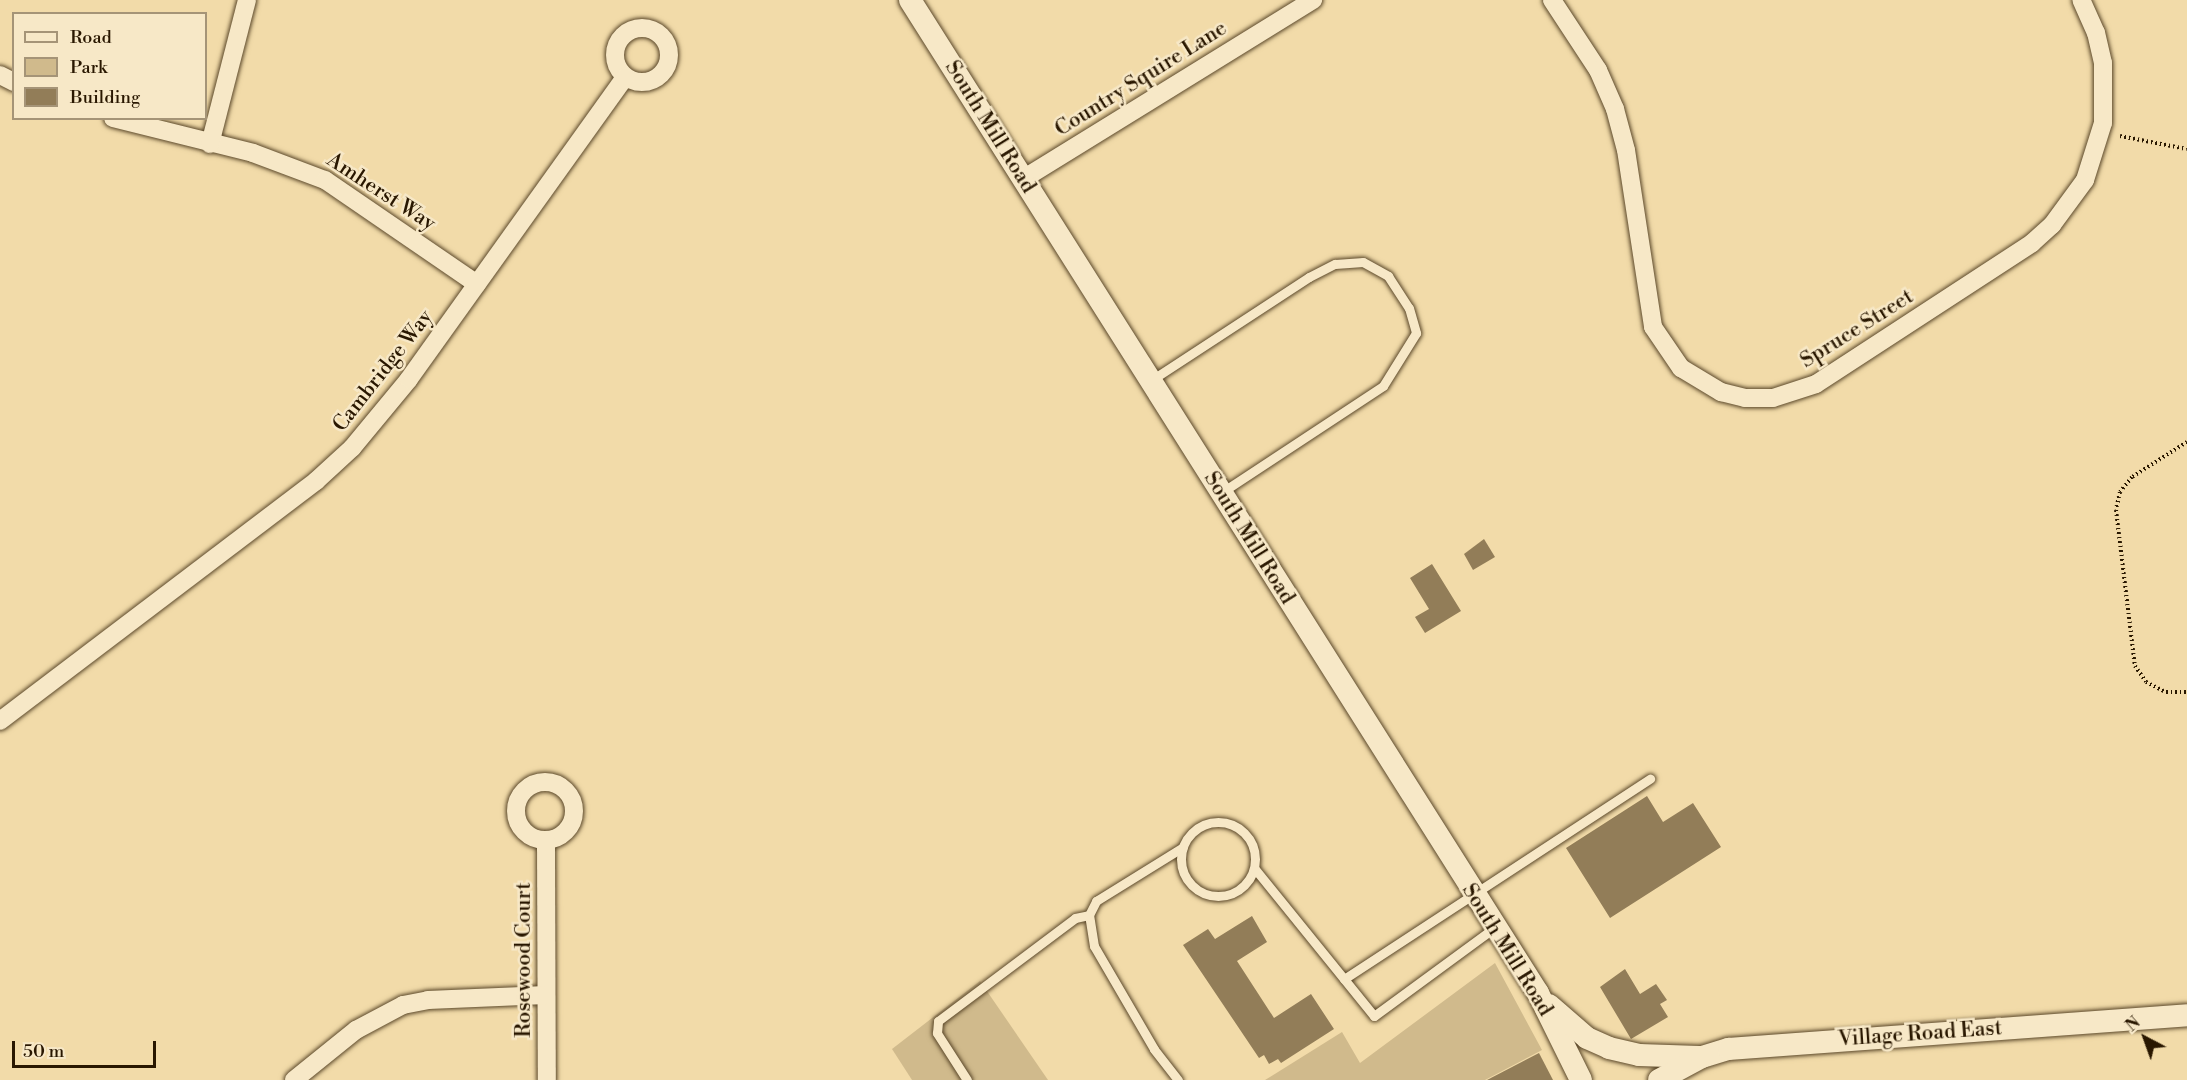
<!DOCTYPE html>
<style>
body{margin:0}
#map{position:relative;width:2187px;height:1080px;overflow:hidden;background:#f2dba9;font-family:"Libre Bodoni",serif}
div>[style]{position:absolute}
.green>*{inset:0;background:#d0ba8c}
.building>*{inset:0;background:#927d58}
.path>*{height:4px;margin-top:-2px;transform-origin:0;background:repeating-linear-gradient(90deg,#291700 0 1.5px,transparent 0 4.5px)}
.roads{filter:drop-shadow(0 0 2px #5b482a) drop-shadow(0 0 2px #5b482a)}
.service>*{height:9px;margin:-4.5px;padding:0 4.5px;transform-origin:4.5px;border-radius:4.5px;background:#f7e8c7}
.service>.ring{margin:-4.5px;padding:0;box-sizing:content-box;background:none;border:9px solid #f7e8c7;border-radius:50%}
.minor>*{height:18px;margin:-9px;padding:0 9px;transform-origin:9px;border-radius:9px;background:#f7e8c7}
.minor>.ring{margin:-9px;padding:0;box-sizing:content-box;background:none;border:18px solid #f7e8c7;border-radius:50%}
.tertiary>*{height:22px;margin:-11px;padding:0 11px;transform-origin:11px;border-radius:11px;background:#f7e8c7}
span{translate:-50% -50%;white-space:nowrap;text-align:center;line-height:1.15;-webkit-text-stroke:5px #f7e8c7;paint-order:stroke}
.street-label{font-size:21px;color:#291700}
.legend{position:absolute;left:12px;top:12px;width:195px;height:108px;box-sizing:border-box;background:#f7e8c7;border:2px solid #a59477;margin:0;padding:8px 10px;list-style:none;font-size:18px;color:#291700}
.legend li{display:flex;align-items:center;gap:12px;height:30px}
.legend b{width:30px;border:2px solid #a59477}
.north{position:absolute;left:2115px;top:1008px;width:60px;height:60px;-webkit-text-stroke:4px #f7e8c7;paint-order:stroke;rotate:319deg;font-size:16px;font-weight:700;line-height:24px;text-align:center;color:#291700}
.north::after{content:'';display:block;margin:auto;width:21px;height:27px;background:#291700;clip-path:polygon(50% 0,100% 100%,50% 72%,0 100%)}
.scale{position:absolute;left:12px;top:1041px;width:144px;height:27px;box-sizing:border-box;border:3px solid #291700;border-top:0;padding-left:8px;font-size:18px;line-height:21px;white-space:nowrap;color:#291700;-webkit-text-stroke:4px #f7e8c7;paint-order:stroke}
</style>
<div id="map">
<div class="green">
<i style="clip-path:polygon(1495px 963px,1542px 1050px,1485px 1080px,1265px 1080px,1342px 1032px,1360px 1063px)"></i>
<i style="clip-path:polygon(980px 981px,1048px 1080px,912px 1080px,892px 1049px)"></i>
</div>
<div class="building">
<i style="clip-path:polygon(1484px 539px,1495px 557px,1473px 570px,1464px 554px)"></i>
<i style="clip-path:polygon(1432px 564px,1461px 611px,1425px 633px,1415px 617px,1429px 609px,1410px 578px)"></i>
<i style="clip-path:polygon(1647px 796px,1663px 822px,1693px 803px,1721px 847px,1610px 918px,1566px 848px)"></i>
<i style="clip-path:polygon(1252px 916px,1267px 942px,1237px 961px,1274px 1018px,1311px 994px,1334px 1029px,1281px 1063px,1278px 1059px,1269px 1064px,1264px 1055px,1259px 1058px,1183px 945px,1208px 929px,1215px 939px)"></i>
<i style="clip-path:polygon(1625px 969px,1640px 994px,1656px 984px,1667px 1000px,1660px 1004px,1668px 1017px,1631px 1039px,1600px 987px)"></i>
<i style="clip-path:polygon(1539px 1053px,1553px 1080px,1487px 1080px)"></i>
</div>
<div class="path">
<i style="left:2120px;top:136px;width:68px;rotate:11deg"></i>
<i style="left:2187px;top:442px;width:65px;rotate:147.5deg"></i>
<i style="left:2132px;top:477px;width:19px;rotate:129deg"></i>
<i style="left:2120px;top:492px;width:18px;rotate:103deg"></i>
<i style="left:2116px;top:510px;width:157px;rotate:83.1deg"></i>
<i style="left:2135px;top:666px;width:19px;rotate:55deg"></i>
<i style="left:2146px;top:682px;width:22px;rotate:27deg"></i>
<i style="left:2166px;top:692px;width:21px"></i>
</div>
<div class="roads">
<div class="service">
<i style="left:1150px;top:381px;width:190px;rotate:-33.2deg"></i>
<i style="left:1309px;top:277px;width:29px;rotate:-27deg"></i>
<i style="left:1335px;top:264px;width:28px;rotate:-4deg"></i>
<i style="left:1363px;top:262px;width:29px;rotate:29deg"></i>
<i style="left:1388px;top:276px;width:38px;rotate:57deg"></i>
<i style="left:1409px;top:308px;width:26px;rotate:74deg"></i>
<i style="left:1416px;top:333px;width:62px;rotate:121.9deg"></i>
<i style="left:1383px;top:386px;width:194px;rotate:146.6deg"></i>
<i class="ring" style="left:1181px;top:822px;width:65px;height:65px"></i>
<i style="left:1255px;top:869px;width:189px;rotate:51deg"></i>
<i style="left:1374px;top:1016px;width:149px;rotate:-36.3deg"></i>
<i style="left:1344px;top:979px;width:366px;rotate:-33.2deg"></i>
<i style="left:967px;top:1080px;width:56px;rotate:-122.6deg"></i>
<i style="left:937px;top:1033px;width:12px;rotate:-85deg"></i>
<i style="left:938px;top:1021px;width:171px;rotate:-36.9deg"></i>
<i style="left:1075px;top:918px;width:14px;rotate:-12deg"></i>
<i style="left:1178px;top:1080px;width:39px;rotate:-128deg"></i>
<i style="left:1154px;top:1049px;width:119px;rotate:-120.2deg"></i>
<i style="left:1094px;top:946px;width:31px;rotate:-99deg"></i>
<i style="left:1089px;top:915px;width:16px;rotate:-63deg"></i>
<i style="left:1096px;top:901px;width:102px;rotate:-31.8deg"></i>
</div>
<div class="minor">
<i style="left:1552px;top:0;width:84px;rotate:56.7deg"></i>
<i style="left:1598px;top:70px;width:43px;rotate:66.4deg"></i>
<i style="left:1615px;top:109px;width:42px;rotate:75deg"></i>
<i style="left:1626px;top:150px;width:179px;rotate:81.3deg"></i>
<i style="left:1653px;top:327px;width:50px;rotate:55.7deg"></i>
<i style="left:1681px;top:368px;width:47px;rotate:31deg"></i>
<i style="left:1721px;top:392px;width:25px;rotate:14deg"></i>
<i style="left:1745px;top:398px;width:28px"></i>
<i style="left:1773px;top:398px;width:45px;rotate:-18deg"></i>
<i style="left:1816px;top:384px;width:258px;rotate:-33.1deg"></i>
<i style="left:2032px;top:243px;width:27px;rotate:-42deg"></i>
<i style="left:2052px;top:225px;width:56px;rotate:-53.7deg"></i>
<i style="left:2085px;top:180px;width:60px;rotate:-72.5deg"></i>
<i style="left:2103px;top:123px;width:60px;rotate:-90deg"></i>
<i style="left:2103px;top:63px;width:31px;rotate:-103deg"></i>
<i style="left:2096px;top:33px;width:36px;rotate:-114deg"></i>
<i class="ring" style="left:615px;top:28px;width:36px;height:36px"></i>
<i style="left:0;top:75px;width:16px;rotate:27deg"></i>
<i style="left:113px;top:118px;width:144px;rotate:14deg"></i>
<i style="left:253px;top:153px;width:77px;rotate:20.6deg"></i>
<i style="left:325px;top:180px;width:184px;rotate:34.4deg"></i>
<i style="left:210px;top:144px;width:149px;rotate:-75.6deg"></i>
<i style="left:1023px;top:179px;width:341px;rotate:-31.7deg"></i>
<i style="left:0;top:721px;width:397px;rotate:-37.2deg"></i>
<i style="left:316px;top:481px;width:49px;rotate:-42.5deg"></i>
<i style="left:352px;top:448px;width:89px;rotate:-50.4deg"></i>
<i style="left:409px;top:379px;width:371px;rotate:-54.4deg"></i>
<i class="ring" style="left:516px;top:782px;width:40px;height:40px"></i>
<i style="left:546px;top:841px;width:239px;rotate:89.8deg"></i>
<i style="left:294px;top:1080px;width:80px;rotate:-38.9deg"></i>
<i style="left:356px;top:1030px;width:53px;rotate:-28deg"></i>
<i style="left:403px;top:1005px;width:25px;rotate:-11deg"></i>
<i style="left:428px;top:1000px;width:118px;rotate:-2.4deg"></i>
</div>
<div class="tertiary">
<i style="left:910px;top:0;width:1175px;rotate:57.69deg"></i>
<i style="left:1538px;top:993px;width:97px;rotate:63.7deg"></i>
<i style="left:1549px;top:1005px;width:50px;rotate:41deg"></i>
<i style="left:1587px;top:1038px;width:24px;rotate:24deg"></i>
<i style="left:1609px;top:1048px;width:31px;rotate:13deg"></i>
<i style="left:1639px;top:1055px;width:60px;rotate:1.9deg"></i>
<i style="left:1659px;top:1080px;width:49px;rotate:-28.1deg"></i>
<i style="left:1702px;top:1057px;width:28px;rotate:-17deg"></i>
<i style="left:1729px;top:1049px;width:459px;rotate:-4.2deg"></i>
</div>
</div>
<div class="street-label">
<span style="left:1141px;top:79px;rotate:-32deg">Country Squire Lane</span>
<span style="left:990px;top:127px;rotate:58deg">South Mill Road</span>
<span style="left:381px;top:192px;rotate:33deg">Amherst Way</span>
<span style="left:1857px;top:329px;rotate:-32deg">Spruce Street</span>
<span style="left:383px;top:371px;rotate:-52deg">Cambridge Way</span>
<span style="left:1249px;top:538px;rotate:58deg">South Mill Road</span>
<span style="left:1507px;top:950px;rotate:58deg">South Mill Road</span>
<span style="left:524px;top:960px;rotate:-90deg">Rosewood Court</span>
<span style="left:1920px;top:1034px;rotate:-4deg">Village Road East</span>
</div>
<ul class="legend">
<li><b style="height:8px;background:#f7e8c7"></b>Road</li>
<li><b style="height:16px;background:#d0ba8c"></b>Park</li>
<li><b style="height:16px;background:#927d58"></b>Building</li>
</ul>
<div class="north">N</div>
<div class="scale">50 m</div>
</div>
